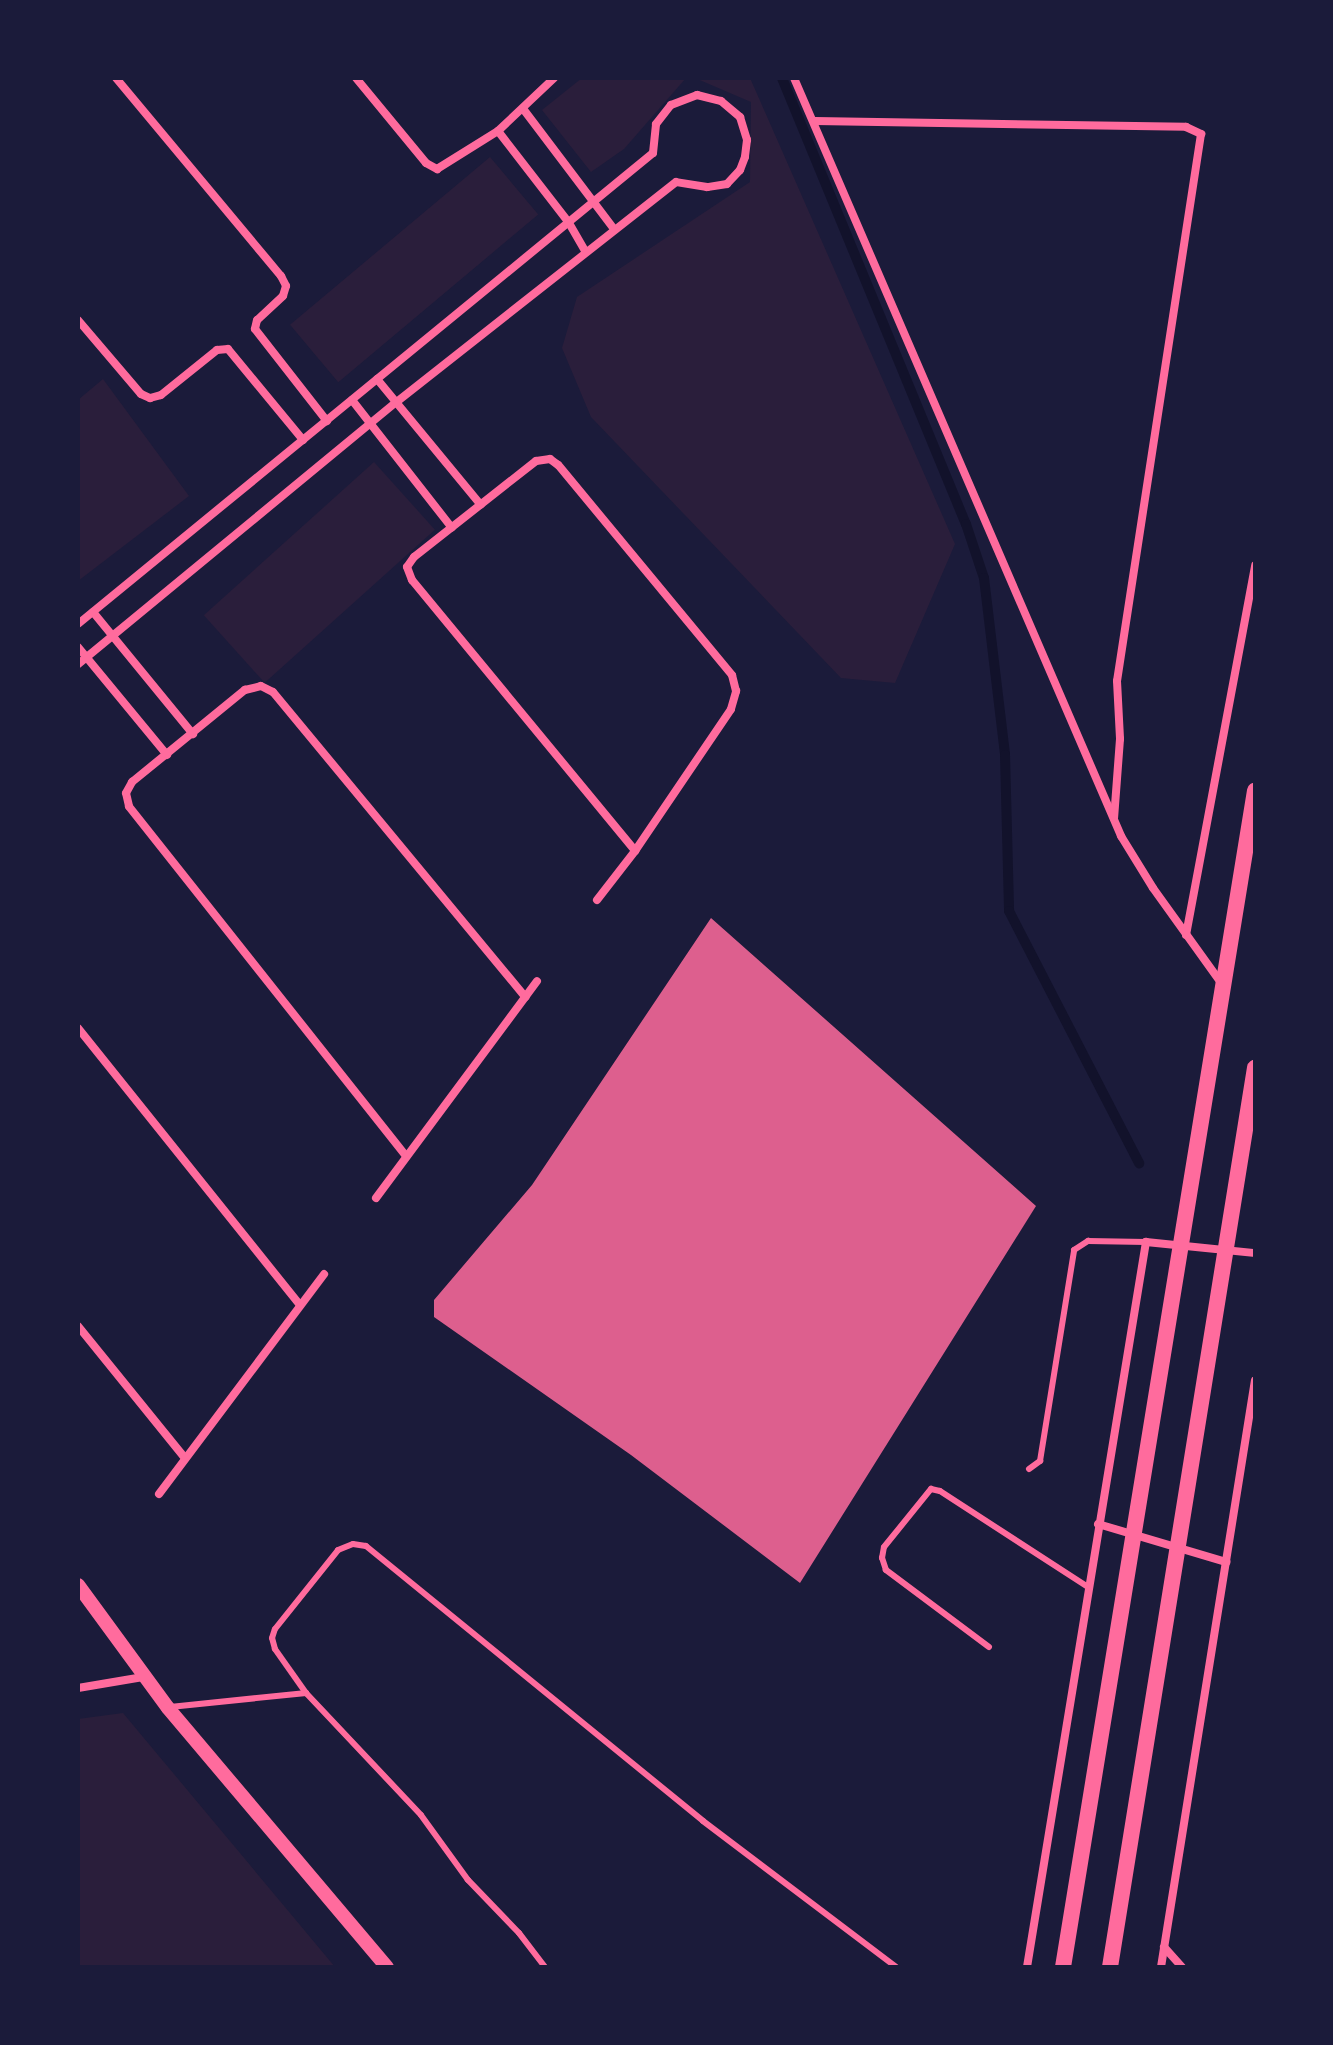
<!DOCTYPE html>
<style>
body{margin:0}
#map{position:relative;width:1333px;height:2045px;overflow:hidden;background:#1b1b3a;font-family:Roboto,sans-serif}
div>[style]{position:absolute}
.green>*{inset:0;background:#2a1e3b;transform-origin:0 0}
.stream>*{height:10px;margin:-5px;padding:0 5px;transform-origin:5px;border-radius:5px;background:#12122b}
.building>*{inset:0;background:#dd5f8e}
.service>*{height:6px;margin:-3px;padding:0 3px;transform-origin:3px;border-radius:3px;background:#ff6b9d}
.minor>*{height:8px;margin:-4px;padding:0 4px;transform-origin:4px;border-radius:4px;background:#ff6b9d}
.tertiary>*{height:14px;margin:-7px;padding:0 7px;transform-origin:7px;border-radius:7px;background:#ff6b9d}
.secondary>*{height:16px;margin:-8px;padding:0 8px;transform-origin:8px;border-radius:8px;background:#ff6b9d}
span{translate:-50% -50%;white-space:nowrap;text-align:center;line-height:1.15;-webkit-text-stroke:7px #1b1b3a;paint-order:stroke}
.frame{position:absolute;inset:0;border:80px solid #1b1b3a;pointer-events:none}
</style>
<div id="map">
<div class="green">
<i style="clip-path:polygon(582px 78px,686px 78px,624px 149px,591px 172px,542px 110px)"></i>
<i style="clip-path:polygon(695px 78px,750px 78px,955px 544px,895px 683px,841px 678px,591px 417px,562px 348px,577px 297px,750px 182px,751px 102px)"></i>
<i style="left:490px;top:157px;width:75px;height:261px;rotate:50deg"></i>
<i style="clip-path:polygon(103px 379px,189px 496px,78px 581px,78px 400px)"></i>
<i style="left:374px;top:462px;width:91px;height:229px;rotate:48deg"></i>
<i style="clip-path:polygon(123px 1713px,335px 1967px,78px 1967px,78px 1719px)"></i>
</div>
<div class="stream">
<i style="left:782px;top:78px;width:482px;rotate:67.6deg"></i>
<i style="left:966px;top:524px;width:57px;rotate:71.6deg"></i>
<i style="left:984px;top:578px;width:178px;rotate:83.2deg"></i>
<i style="left:1005px;top:755px;width:156px;rotate:88.5deg"></i>
<i style="left:1009px;top:911px;width:284px;rotate:62.7deg"></i>
</div>
<div class="building">
<i style="clip-path:polygon(711px 918px,1036px 1206px,800px 1583px,631px 1455px,434px 1317px,434px 1300px,532px 1185px)"></i>
</div>
<div class="service">
<i style="left:1029px;top:1469px;width:14px;rotate:-36deg"></i>
<i style="left:1040px;top:1461px;width:214px;rotate:-80.8deg"></i>
<i style="left:1074px;top:1250px;width:17px;rotate:-33deg"></i>
<i style="left:1088px;top:1241px;width:58px;rotate:1deg"></i>
<i style="left:989px;top:1647px;width:129px;rotate:-143.2deg"></i>
<i style="left:886px;top:1570px;width:13px;rotate:-108deg"></i>
<i style="left:882px;top:1558px;width:11px;rotate:-80deg"></i>
<i style="left:884px;top:1547px;width:75px;rotate:-51deg"></i>
<i style="left:931px;top:1489px;width:9px;rotate:13deg"></i>
<i style="left:940px;top:1491px;width:176px;rotate:33deg"></i>
<i style="left:170px;top:1707px;width:137px;rotate:-5.9deg"></i>
<i style="left:545px;top:1967px;width:43px;rotate:-127.4deg"></i>
<i style="left:519px;top:1933px;width:74px;rotate:-133.9deg"></i>
<i style="left:468px;top:1880px;width:80px;rotate:-125.9deg"></i>
<i style="left:421px;top:1815px;width:168px;rotate:-133.3deg"></i>
<i style="left:306px;top:1693px;width:54px;rotate:-125.2deg"></i>
<i style="left:275px;top:1649px;width:11px;rotate:-105deg"></i>
<i style="left:272px;top:1638px;width:9px;rotate:-72deg"></i>
<i style="left:275px;top:1629px;width:101px;rotate:-51.4deg"></i>
<i style="left:338px;top:1550px;width:16px;rotate:-22deg"></i>
<i style="left:353px;top:1544px;width:13px;rotate:9deg"></i>
<i style="left:366px;top:1546px;width:435px;rotate:39.2deg"></i>
<i style="left:703px;top:1821px;width:242px;rotate:37.1deg"></i>
</div>
<div class="minor">
<i style="left:116px;top:78px;width:258px;rotate:50.2deg"></i>
<i style="left:281px;top:276px;width:11px;rotate:63deg"></i>
<i style="left:286px;top:286px;width:10px;rotate:107deg"></i>
<i style="left:283px;top:296px;width:35px;rotate:137deg"></i>
<i style="left:257px;top:320px;width:9px;rotate:103deg"></i>
<i style="left:255px;top:329px;width:117px;rotate:52deg"></i>
<i style="left:356px;top:78px;width:110px;rotate:50.5deg"></i>
<i style="left:426px;top:163px;width:13px;rotate:29deg"></i>
<i style="left:437px;top:169px;width:72px;rotate:-31.9deg"></i>
<i style="left:498px;top:131px;width:77px;rotate:-43.4deg"></i>
<i style="left:794px;top:78px;width:826px;rotate:66.66deg"></i>
<i style="left:1121px;top:836px;width:61px;rotate:58.4deg"></i>
<i style="left:1153px;top:888px;width:118px;rotate:54.3deg"></i>
<i style="left:524px;top:110px;width:149px;rotate:52.9deg"></i>
<i style="left:815px;top:121px;width:371px;rotate:0.9deg"></i>
<i style="left:1186px;top:127px;width:17px;rotate:25deg"></i>
<i style="left:1201px;top:134px;width:553px;rotate:98.73deg"></i>
<i style="left:1117px;top:681px;width:58px;rotate:87deg"></i>
<i style="left:1120px;top:739px;width:79px;rotate:94.3deg"></i>
<i style="left:498px;top:131px;width:116px;rotate:52.3deg"></i>
<i style="left:569px;top:223px;width:32px;rotate:60deg"></i>
<i style="left:78px;top:320px;width:97px;rotate:49.6deg"></i>
<i style="left:141px;top:394px;width:10px;rotate:24deg"></i>
<i style="left:150px;top:398px;width:11px;rotate:-15deg"></i>
<i style="left:161px;top:395px;width:72px;rotate:-38.8deg"></i>
<i style="left:217px;top:350px;width:11px;rotate:-5deg"></i>
<i style="left:228px;top:349px;width:118px;rotate:50.5deg"></i>
<i style="left:377px;top:379px;width:163px;rotate:50.5deg"></i>
<i style="left:352px;top:400px;width:162px;rotate:52deg"></i>
<i style="left:93px;top:612px;width:158px;rotate:50.7deg"></i>
<i style="left:78px;top:624px;width:743px;rotate:-39.32deg"></i>
<i style="left:653px;top:153px;width:29px;rotate:-84deg"></i>
<i style="left:656px;top:124px;width:24px;rotate:-52deg"></i>
<i style="left:671px;top:105px;width:28px;rotate:-21deg"></i>
<i style="left:697px;top:95px;width:25px;rotate:14deg"></i>
<i style="left:721px;top:101px;width:25px;rotate:40deg"></i>
<i style="left:740px;top:117px;width:24px;rotate:73deg"></i>
<i style="left:747px;top:140px;width:17px;rotate:97deg"></i>
<i style="left:745px;top:157px;width:14px;rotate:111deg"></i>
<i style="left:740px;top:170px;width:19px;rotate:133deg"></i>
<i style="left:727px;top:184px;width:20px;rotate:171deg"></i>
<i style="left:707px;top:187px;width:31px;rotate:-171deg"></i>
<i style="left:676px;top:182px;width:357px;rotate:141.8deg"></i>
<i style="left:395px;top:403px;width:411px;rotate:140.5deg"></i>
<i style="left:78px;top:647px;width:140px;rotate:50.5deg"></i>
<i style="left:597px;top:900px;width:62px;rotate:-52.2deg"></i>
<i style="left:635px;top:851px;width:171px;rotate:-55.9deg"></i>
<i style="left:731px;top:709px;width:19px;rotate:-74deg"></i>
<i style="left:736px;top:691px;width:16px;rotate:-104deg"></i>
<i style="left:732px;top:675px;width:273px;rotate:-129.6deg"></i>
<i style="left:558px;top:465px;width:10px;rotate:-143deg"></i>
<i style="left:550px;top:459px;width:14px;rotate:172deg"></i>
<i style="left:536px;top:461px;width:155px;rotate:141.8deg"></i>
<i style="left:414px;top:557px;width:12px;rotate:125deg"></i>
<i style="left:407px;top:567px;width:14px;rotate:69deg"></i>
<i style="left:412px;top:580px;width:351px;rotate:50.5deg"></i>
<i style="left:1186px;top:935px;width:376px;rotate:-79.4deg"></i>
<i style="left:78px;top:1028px;width:355px;rotate:51.3deg"></i>
<i style="left:406px;top:1156px;width:446px;rotate:-128.4deg"></i>
<i style="left:129px;top:806px;width:13px;rotate:-103deg"></i>
<i style="left:126px;top:793px;width:13px;rotate:-61deg"></i>
<i style="left:132px;top:782px;width:146px;rotate:-39.2deg"></i>
<i style="left:245px;top:690px;width:16px;rotate:-14deg"></i>
<i style="left:261px;top:686px;width:13px;rotate:27deg"></i>
<i style="left:273px;top:692px;width:396px;rotate:50.4deg"></i>
<i style="left:376px;top:1198px;width:270px;rotate:-53.4deg"></i>
<i style="left:78px;top:1326px;width:170px;rotate:51deg"></i>
<i style="left:159px;top:1494px;width:275px;rotate:-53.1deg"></i>
<i style="left:1098px;top:1524px;width:134px;rotate:16.5deg"></i>
<i style="left:78px;top:1688px;width:66px;rotate:-9.6deg"></i>
<i style="left:1164px;top:1947px;width:27px;rotate:48deg"></i>
<i style="left:1027px;top:1967px;width:735px;rotate:-80.68deg"></i>
<i style="left:1146px;top:1242px;width:110px;rotate:5.8deg"></i>
<i style="left:1161px;top:1967px;width:594px;rotate:-80.9deg"></i>
</div>
<div class="tertiary">
<i style="left:78px;top:1585px;width:152px;rotate:53.8deg"></i>
<i style="left:168px;top:1708px;width:339px;rotate:49.8deg"></i>
</div>
<div class="secondary">
<i style="left:1063px;top:1967px;width:1192px;rotate:-80.73deg"></i>
<i style="left:1110px;top:1967px;width:911px;rotate:-80.84deg"></i>
</div>
<div class="frame"></div>
</div>
